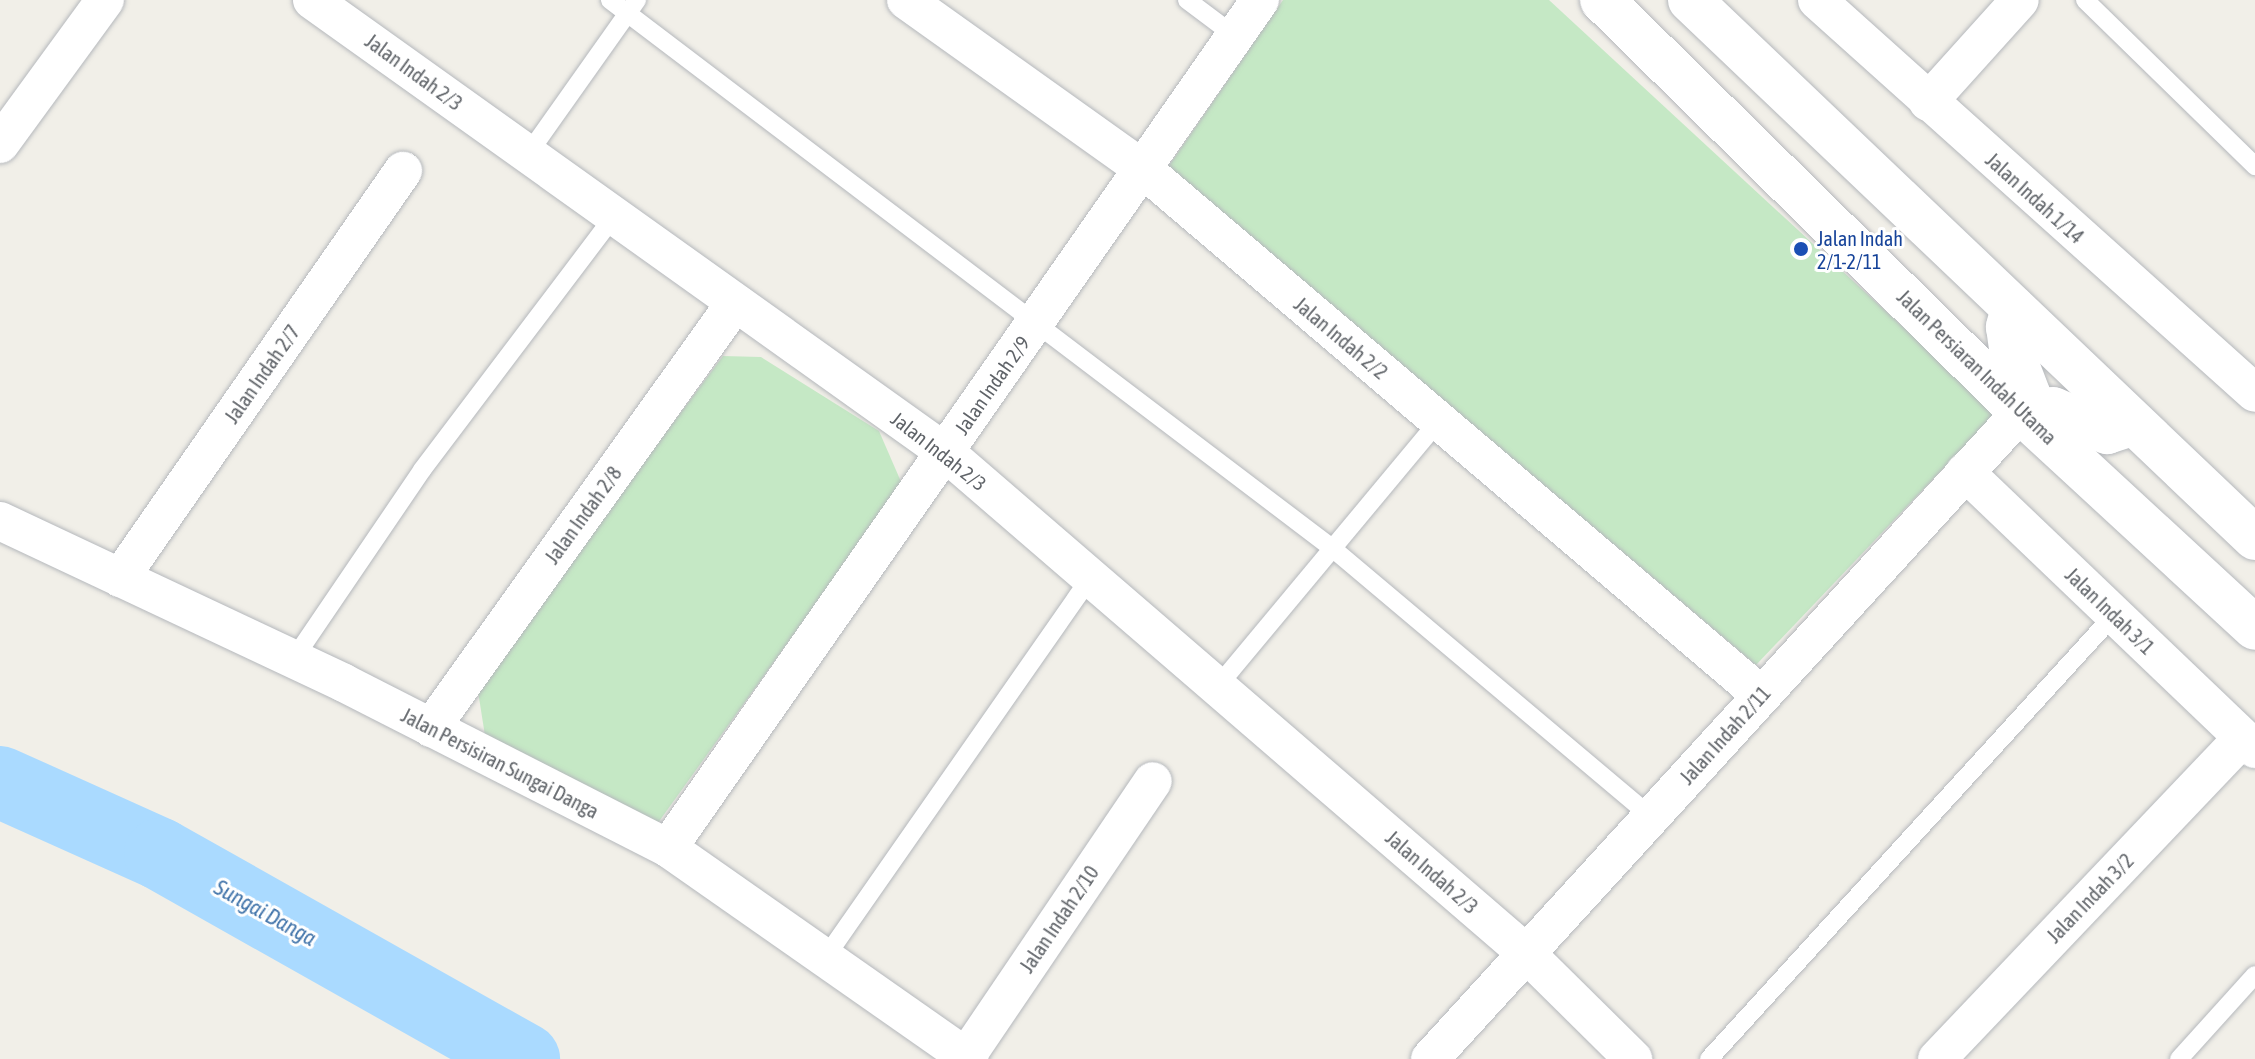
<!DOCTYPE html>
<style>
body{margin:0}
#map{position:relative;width:2255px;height:1059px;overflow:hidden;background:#f1efe8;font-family:"Asap Condensed",sans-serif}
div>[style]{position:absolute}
.green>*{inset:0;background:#c5e8c5}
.river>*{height:72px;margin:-36px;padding:0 36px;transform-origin:36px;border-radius:36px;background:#aadaff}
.roads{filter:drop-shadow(0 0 2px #b5b8bc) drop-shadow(0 0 2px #b5b8bc)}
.service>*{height:18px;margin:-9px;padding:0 9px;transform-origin:9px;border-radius:9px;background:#fff}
.minor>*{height:38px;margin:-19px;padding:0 19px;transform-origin:19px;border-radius:19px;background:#fff}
.secondary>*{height:44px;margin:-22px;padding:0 22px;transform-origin:22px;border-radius:22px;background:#fff}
.dots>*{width:22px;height:22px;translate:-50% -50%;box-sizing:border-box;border:4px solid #fff;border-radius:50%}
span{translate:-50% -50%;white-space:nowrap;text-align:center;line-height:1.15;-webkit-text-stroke:6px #fff;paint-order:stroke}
.street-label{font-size:20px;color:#5f6368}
.transit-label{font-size:20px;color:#164399}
.left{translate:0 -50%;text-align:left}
.water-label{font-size:22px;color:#4174aa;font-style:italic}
</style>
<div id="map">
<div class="green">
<i style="clip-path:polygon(1283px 0,1549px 0,1996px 413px,1756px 665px,1168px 167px)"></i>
<i style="clip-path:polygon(723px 356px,761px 357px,879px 431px,902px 484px,655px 827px,486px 742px,477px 685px)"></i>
</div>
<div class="river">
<i style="left:0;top:782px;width:175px;rotate:24.2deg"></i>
<i style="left:160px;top:854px;width:418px;rotate:29.4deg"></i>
</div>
<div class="roads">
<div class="service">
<i style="left:610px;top:0;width:906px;rotate:37.2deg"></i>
<i style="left:1332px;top:548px;width:417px;rotate:40.1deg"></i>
<i style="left:1187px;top:0;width:60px;rotate:36.9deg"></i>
<i style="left:2085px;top:0;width:238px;rotate:44.3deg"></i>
<i style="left:528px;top:154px;width:189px;rotate:-54.7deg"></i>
<i style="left:293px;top:660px;width:230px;rotate:-55.8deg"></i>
<i style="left:422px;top:470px;width:318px;rotate:-52.9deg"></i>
<i style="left:1217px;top:687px;width:346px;rotate:-50.2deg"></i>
<i style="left:825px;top:958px;width:463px;rotate:-55.1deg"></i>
<i style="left:1709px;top:1059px;width:601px;rotate:-47.63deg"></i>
<i style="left:2179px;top:1059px;width:113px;rotate:-47.9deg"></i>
</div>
<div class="minor">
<i style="left:312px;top:0;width:778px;rotate:35.53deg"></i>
<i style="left:945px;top:452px;width:767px;rotate:40.77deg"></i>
<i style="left:1526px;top:953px;width:151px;rotate:44.7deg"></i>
<i style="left:906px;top:0;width:291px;rotate:35.5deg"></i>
<i style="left:1143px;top:169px;width:812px;rotate:40.4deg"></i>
<i style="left:1817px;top:0;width:588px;rotate:41.9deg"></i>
<i style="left:1928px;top:102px;width:137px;rotate:-48deg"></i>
<i style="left:0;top:144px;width:178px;rotate:-53.9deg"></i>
<i style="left:1965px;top:472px;width:401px;rotate:43.7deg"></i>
<i style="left:0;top:521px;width:380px;rotate:25.2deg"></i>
<i style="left:344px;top:683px;width:364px;rotate:27deg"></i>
<i style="left:668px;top:848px;width:368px;rotate:35deg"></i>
<i style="left:120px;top:578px;width:496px;rotate:-55.2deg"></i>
<i style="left:431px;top:728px;width:523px;rotate:-54.42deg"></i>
<i style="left:668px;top:848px;width:1034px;rotate:-55.08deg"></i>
<i style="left:966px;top:1057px;width:333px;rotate:-55.9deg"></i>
<i style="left:1430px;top:1059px;width:876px;rotate:-47.59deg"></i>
<i style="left:1937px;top:1059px;width:443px;rotate:-46.4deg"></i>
</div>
<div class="secondary">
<i style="left:1602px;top:0;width:588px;rotate:44.52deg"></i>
<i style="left:2021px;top:412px;width:318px;rotate:42.7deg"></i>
<i style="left:1690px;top:0;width:780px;rotate:43.6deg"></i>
<i style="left:2013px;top:308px;width:20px;rotate:105deg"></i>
<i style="left:2008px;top:327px;width:22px;rotate:82deg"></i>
<i style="left:2011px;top:349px;width:50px;rotate:69deg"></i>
<i style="left:2029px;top:396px;width:18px;rotate:117deg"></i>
<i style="left:2021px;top:412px;width:32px;rotate:-5deg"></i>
<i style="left:2053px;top:409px;width:59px;rotate:23.1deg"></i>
<i style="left:2107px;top:432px;width:28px;rotate:-18deg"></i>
</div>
</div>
<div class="dots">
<i style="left:1801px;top:249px;background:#1a4fb4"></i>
</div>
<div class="street-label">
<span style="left:414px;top:72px;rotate:36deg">Jalan Indah 2/3</span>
<span style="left:2035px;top:198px;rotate:42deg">Jalan Indah 1/14</span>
<span style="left:1341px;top:338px;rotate:40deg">Jalan Indah 2/2</span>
<span style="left:1977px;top:367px;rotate:44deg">Jalan Persiaran Indah Utama</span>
<span style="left:262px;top:374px;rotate:-55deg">Jalan Indah 2/7</span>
<span style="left:992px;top:385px;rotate:-55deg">Jalan Indah 2/9</span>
<span style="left:939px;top:451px;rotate:38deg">Jalan Indah 2/3</span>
<span style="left:583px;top:515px;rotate:-54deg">Jalan Indah 2/8</span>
<span style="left:2110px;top:611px;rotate:44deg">Jalan Indah 3/1</span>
<span style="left:1725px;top:735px;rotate:-48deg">Jalan Indah 2/11</span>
<span style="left:500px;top:763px;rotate:27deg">Jalan Persisiran Sungai Danga</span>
<span style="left:1432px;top:872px;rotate:41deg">Jalan Indah 2/3</span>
<span style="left:2090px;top:898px;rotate:-46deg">Jalan Indah 3/2</span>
<span style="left:1059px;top:919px;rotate:-56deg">Jalan Indah 2/10</span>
</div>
<div class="transit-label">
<span class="left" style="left:1817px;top:250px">Jalan Indah<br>2/1-2/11</span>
</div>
<div class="water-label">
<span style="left:265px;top:913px;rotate:29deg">Sungai Danga</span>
</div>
</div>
